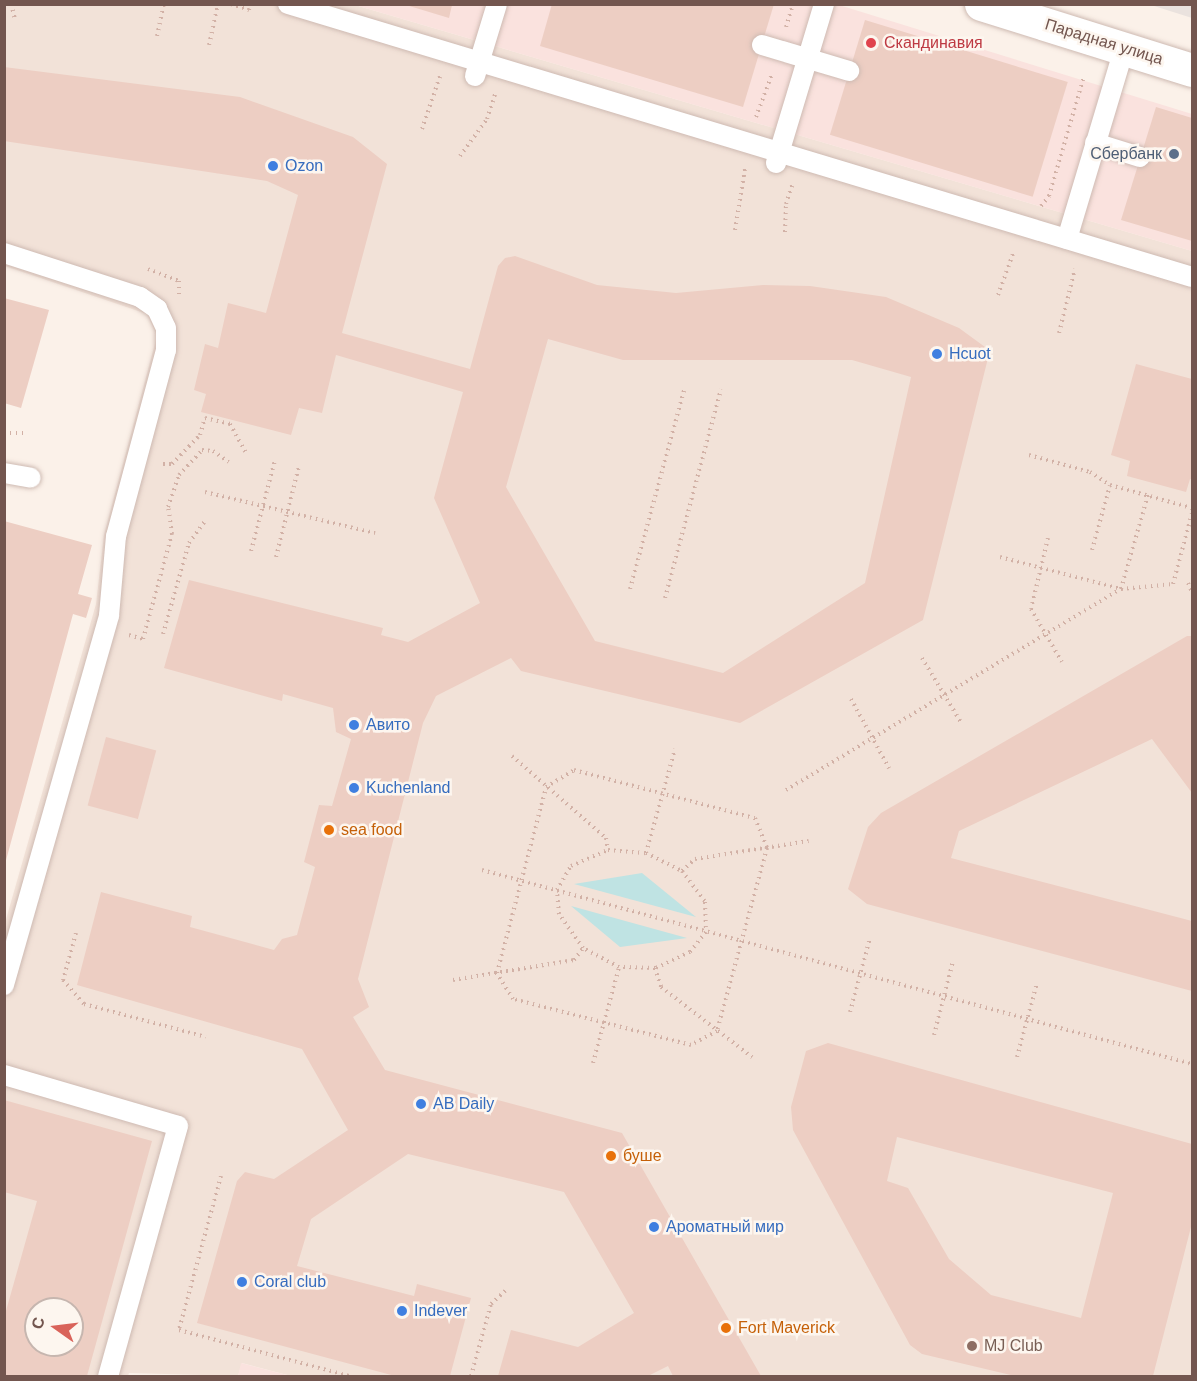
<!DOCTYPE html>
<meta charset="utf-8">
<style>
body{margin:0}
#map{position:relative;width:1197px;height:1381px;overflow:hidden;background:#fbf1e9;font-family:Arial,sans-serif}
div>[style]{position:absolute}
.residential>*{inset:0;background:#f2e2d8}
.commercial>*{inset:0;background:#fae2de}
.industrial>*{inset:0;background:#eae2de}
.water>*{inset:0;background:#bfe3e3}
.building>*{inset:0;background:#edcec3;transform-origin:0 0}
.path>*{height:4px;margin-top:-2px;transform-origin:0;background:repeating-linear-gradient(90deg,#d2b1a6 0 1.5px,transparent 0 6px)}
.roads{filter:drop-shadow(0 0 2px #cebab2) drop-shadow(0 0 2px #cebab2)}
.service>*{height:20px;margin:-10px;padding:0 10px;transform-origin:10px;border-radius:10px;background:#fff}
.tertiary>*{height:33px;margin:-16.5px;padding:0 16.5px;transform-origin:16.5px;border-radius:16.5px;background:#fff}
.dots>*{width:16px;height:16px;translate:-50% -50%;box-sizing:border-box;border:3px solid #fdf6ef;border-radius:50%}
span{translate:-50% -50%;white-space:nowrap;text-align:center;line-height:1.15;-webkit-text-stroke:5px #fdf6ef;paint-order:stroke}
.street-label{font-size:16px;color:#73564f}
.health-label{font-size:16px;color:#be3a42}
.left{translate:0 -50%;text-align:left}
.service-label{font-size:16px;color:#4e5e75}
.right{translate:-100% -50%;text-align:right}
.shop-label{font-size:16px;color:#366cbe}
.food-label{font-size:16px;color:#c56008}
.education-label{font-size:16px;color:#785e54}
.frame{position:absolute;inset:0;border:6px solid #73564f;pointer-events:none}
.north{position:absolute;left:24px;top:1297px;width:60px;height:60px;box-sizing:border-box;background:#fdf6ef;border:2px solid #c6b6af;border-radius:50%;rotate:284deg;font-size:16px;font-weight:700;line-height:24px;text-align:center;color:#73564f}
.north::after{content:'';display:block;margin:auto;width:21px;height:27px;background:#d9635a;clip-path:polygon(50% 0,100% 100%,50% 72%,0 100%)}
</style>
<div id="map">
<div class="residential">
<i style="clip-path:polygon(evenodd,5px 4px,355px 5px,1192px 251px,1192px 1376px,291px 1376px,242px 1363px,238px 1376px,129px 1373px,128px 1376px,5px 1376px,5px 923px,96px 604px,104px 535px,157px 336px,147px 314px,5px 266px,5px 4px,36px 1309px,72px 1309px,72px 1345px,36px 1345px,36px 1309px)"></i>
</div>
<div class="commercial">
<i style="clip-path:polygon(355px 5px,839px 5px,1192px 114px,1192px 251px)"></i>
<i style="clip-path:polygon(241px 1363px,291px 1376px,238px 1376px)"></i>
</div>
<div class="industrial">
<i style="clip-path:polygon(1151px 5px,1192px 5px,1192px 18px)"></i>
</div>
<div class="water">
<i style="clip-path:polygon(642px 873px,696px 917px,574px 884px)"></i>
<i style="clip-path:polygon(571px 906px,687px 938px,620px 947px)"></i>
</div>
<div class="building">
<i style="clip-path:polygon(552px 4px,774px 4px,743px 107px,540px 46px)"></i>
<i style="clip-path:polygon(406px 5px,452px 5px,449px 18px)"></i>
<i style="left:865px;top:20px;width:212px;height:120px;rotate:17deg"></i>
<i style="clip-path:polygon(evenodd,4px 67px,240px 97px,353px 137px,387px 164px,342px 333px,470px 369px,498px 266px,505px 258px,515px 256px,597px 285px,676px 293px,763px 285px,810px 286px,886px 297px,959px 328px,985px 347px,988px 358px,923px 620px,740px 723px,521px 671px,511px 658px,436px 696px,423px 723px,358px 979px,369px 1007px,353px 1017px,385px 1070px,622px 1133px,761px 1376px,673px 1376px,668px 1366px,648px 1376px,498px 1376px,511px 1330px,578px 1347px,634px 1313px,564px 1192px,408px 1154px,311px 1219px,297px 1266px,414px 1296px,417px 1284px,471px 1298px,450px 1376px,395px 1376px,197px 1323px,237px 1181px,245px 1172px,274px 1179px,348px 1130px,302px 1049px,77px 985px,101px 892px,192px 916px,190px 927px,274px 950px,282px 939px,297px 935px,315px 867px,304px 862px,319px 805px,332px 806px,351px 739px,336px 732px,333px 708px,283px 694px,282px 701px,164px 668px,189px 580px,383px 628px,381px 635px,408px 642px,480px 603px,434px 498px,463px 392px,336px 355px,322px 413px,299px 408px,291px 435px,201px 412px,206px 394px,194px 390px,205px 344px,218px 348px,228px 303px,266px 313px,298px 195px,267px 181px,4px 141px,4px 67px,548px 339px,623px 360px,852px 360px,911px 377px,865px 583px,723px 673px,595px 641px,506px 487px,548px 339px)"></i>
<i style="clip-path:polygon(1156px 107px,1192px 118px,1192px 241px,1121px 220px)"></i>
<i style="clip-path:polygon(4px 298px,49px 310px,21px 408px,4px 403px)"></i>
<i style="clip-path:polygon(1136px 364px,1192px 379px,1192px 480px,1190px 479px,1186px 492px,1127px 476px,1130px 461px,1111px 455px)"></i>
<i style="clip-path:polygon(4px 521px,92px 545px,78px 594px,92px 598px,86px 618px,73px 614px,5px 864px)"></i>
<i style="clip-path:polygon(1187px 636px,1192px 636px,1192px 793px,1152px 739px,959px 831px,951px 858px,1192px 921px,1192px 991px,867px 904px,848px 889px,868px 827px,881px 813px)"></i>
<i style="left:106px;top:737px;width:52px;height:71px;rotate:15deg"></i>
<i style="clip-path:polygon(evenodd,828px 1043px,1192px 1144px,1192px 1223px,1153px 1376px,1015px 1376px,922px 1354px,910px 1345px,793px 1130px,791px 1107px,806px 1051px,828px 1043px,897px 1137px,1113px 1193px,1081px 1318px,991px 1295px,949px 1259px,908px 1188px,887px 1181px,897px 1137px)"></i>
<i style="clip-path:polygon(evenodd,4px 1100px,152px 1141px,87px 1376px,4px 1376px,4px 1318px,37px 1201px,4px 1192px,4px 1100px,36px 1309px,72px 1309px,72px 1345px,36px 1345px,36px 1309px)"></i>
</div>
<div class="path">
<i style="left:11px;top:4px;width:16px;rotate:75deg"></i>
<i style="left:231px;top:4px;width:19px;rotate:18deg"></i>
<i style="left:249px;top:10px;width:6px;rotate:-81deg"></i>
<i style="left:786px;top:27px;width:24px;rotate:-73deg"></i>
<i style="left:157px;top:36px;width:33px;rotate:-78deg"></i>
<i style="left:209px;top:45px;width:42px;rotate:-77.6deg"></i>
<i style="left:756px;top:117px;width:46px;rotate:-69.6deg"></i>
<i style="left:422px;top:129px;width:56px;rotate:-71.2deg"></i>
<i style="left:460px;top:156px;width:46px;rotate:-53.9deg"></i>
<i style="left:487px;top:119px;width:28px;rotate:-72deg"></i>
<i style="left:1041px;top:206px;width:13px;rotate:-51deg"></i>
<i style="left:1049px;top:196px;width:125px;rotate:-73.7deg"></i>
<i style="left:735px;top:230px;width:62px;rotate:-80.7deg"></i>
<i style="left:785px;top:232px;width:28px;rotate:-88deg"></i>
<i style="left:786px;top:204px;width:22px;rotate:-72deg"></i>
<i style="left:148px;top:269px;width:33px;rotate:21deg"></i>
<i style="left:179px;top:281px;width:13px;rotate:90deg"></i>
<i style="left:998px;top:295px;width:47px;rotate:-70deg"></i>
<i style="left:1059px;top:333px;width:66px;rotate:-76deg"></i>
<i style="left:4px;top:433px;width:22px"></i>
<i style="left:1029px;top:455px;width:63px;rotate:15.6deg"></i>
<i style="left:1090px;top:472px;width:24px;rotate:33deg"></i>
<i style="left:1110px;top:485px;width:85px;rotate:15.7deg"></i>
<i style="left:163px;top:464px;width:9px"></i>
<i style="left:172px;top:464px;width:40px;rotate:-46deg"></i>
<i style="left:200px;top:435px;width:18px;rotate:-74deg"></i>
<i style="left:205px;top:418px;width:26px;rotate:13deg"></i>
<i style="left:230px;top:424px;width:33px;rotate:61deg"></i>
<i style="left:205px;top:492px;width:175px;rotate:13.6deg"></i>
<i style="left:1048px;top:538px;width:73px;rotate:103.5deg"></i>
<i style="left:1031px;top:609px;width:61px;rotate:59.7deg"></i>
<i style="left:1092px;top:550px;width:67px;rotate:-74.5deg"></i>
<i style="left:251px;top:551px;width:94px;rotate:-75.2deg"></i>
<i style="left:276px;top:557px;width:94px;rotate:-75.8deg"></i>
<i style="left:1000px;top:557px;width:125px;rotate:14.8deg"></i>
<i style="left:1121px;top:589px;width:98px;rotate:-74deg"></i>
<i style="left:1188px;top:583px;width:10px;rotate:66deg"></i>
<i style="left:630px;top:589px;width:206px;rotate:-74.8deg"></i>
<i style="left:665px;top:598px;width:216px;rotate:-75deg"></i>
<i style="left:163px;top:634px;width:95px;rotate:-74.1deg"></i>
<i style="left:189px;top:543px;width:26px;rotate:-54deg"></i>
<i style="left:129px;top:635px;width:15px;rotate:16deg"></i>
<i style="left:143px;top:639px;width:109px;rotate:-74.6deg"></i>
<i style="left:172px;top:534px;width:27px;rotate:-98deg"></i>
<i style="left:168px;top:507px;width:34px;rotate:-71deg"></i>
<i style="left:179px;top:475px;width:34px;rotate:-47deg"></i>
<i style="left:202px;top:450px;width:11px;rotate:5deg"></i>
<i style="left:213px;top:451px;width:19px;rotate:35deg"></i>
<i style="left:922px;top:658px;width:77px;rotate:58.8deg"></i>
<i style="left:851px;top:699px;width:79px;rotate:61.2deg"></i>
<i style="left:512px;top:756px;width:125px;rotate:41.1deg"></i>
<i style="left:606px;top:838px;width:12px;rotate:81deg"></i>
<i style="left:574px;top:770px;width:187px;rotate:14.9deg"></i>
<i style="left:755px;top:818px;width:32px;rotate:68deg"></i>
<i style="left:767px;top:848px;width:190px;rotate:105.3deg"></i>
<i style="left:717px;top:1031px;width:30px;rotate:152deg"></i>
<i style="left:691px;top:1045px;width:184px;rotate:-165.5deg"></i>
<i style="left:513px;top:999px;width:31px;rotate:-122deg"></i>
<i style="left:497px;top:973px;width:192px;rotate:-75.2deg"></i>
<i style="left:546px;top:787px;width:33px;rotate:-31deg"></i>
<i style="left:786px;top:790px;width:391px;rotate:-31deg"></i>
<i style="left:1121px;top:589px;width:52px;rotate:-5.5deg"></i>
<i style="left:1173px;top:584px;width:73px;rotate:-75deg"></i>
<i style="left:608px;top:850px;width:38px;rotate:5deg"></i>
<i style="left:646px;top:853px;width:40px;rotate:26.6deg"></i>
<i style="left:682px;top:871px;width:39px;rotate:53deg"></i>
<i style="left:705px;top:902px;width:30px;rotate:88deg"></i>
<i style="left:706px;top:932px;width:26px;rotate:129deg"></i>
<i style="left:690px;top:952px;width:38px;rotate:155deg"></i>
<i style="left:655px;top:968px;width:36px;rotate:-178deg"></i>
<i style="left:619px;top:967px;width:41px;rotate:-152.2deg"></i>
<i style="left:583px;top:948px;width:42px;rotate:-125.2deg"></i>
<i style="left:559px;top:914px;width:24px;rotate:-95deg"></i>
<i style="left:557px;top:890px;width:28px;rotate:-60deg"></i>
<i style="left:571px;top:866px;width:40px;rotate:-23.4deg"></i>
<i style="left:646px;top:853px;width:108px;rotate:-74.4deg"></i>
<i style="left:482px;top:870px;width:736px;rotate:15.28deg"></i>
<i style="left:682px;top:871px;width:18px;rotate:-43deg"></i>
<i style="left:695px;top:859px;width:115px;rotate:-9deg"></i>
<i style="left:76px;top:933px;width:49px;rotate:105.5deg"></i>
<i style="left:63px;top:980px;width:32px;rotate:49deg"></i>
<i style="left:84px;top:1004px;width:126px;rotate:15.1deg"></i>
<i style="left:655px;top:968px;width:20px;rotate:72deg"></i>
<i style="left:661px;top:987px;width:115px;rotate:37.6deg"></i>
<i style="left:453px;top:980px;width:123px;rotate:-9.4deg"></i>
<i style="left:574px;top:960px;width:15px;rotate:-53deg"></i>
<i style="left:850px;top:1012px;width:77px;rotate:-74.9deg"></i>
<i style="left:934px;top:1035px;width:76px;rotate:-75.6deg"></i>
<i style="left:1017px;top:1057px;width:77px;rotate:-74.9deg"></i>
<i style="left:593px;top:1063px;width:99px;rotate:-74.8deg"></i>
<i style="left:221px;top:1176px;width:160px;rotate:105.3deg"></i>
<i style="left:179px;top:1330px;width:176px;rotate:15.1deg"></i>
<i style="left:471px;top:1376px;width:75px;rotate:-74.5deg"></i>
<i style="left:491px;top:1304px;width:22px;rotate:-43deg"></i>
</div>
<div class="roads">
<div class="service">
<i style="left:288px;top:4px;width:944px;rotate:16.8deg"></i>
<i style="left:762px;top:45px;width:91px;rotate:16.6deg"></i>
<i style="left:475px;top:76px;width:75px;rotate:-73deg"></i>
<i style="left:1095px;top:143px;width:47px;rotate:17.3deg"></i>
<i style="left:776px;top:163px;width:166px;rotate:-73.2deg"></i>
<i style="left:1067px;top:239px;width:198px;rotate:-73.3deg"></i>
<i style="left:4px;top:253px;width:143px;rotate:17.9deg"></i>
<i style="left:140px;top:297px;width:21px;rotate:35deg"></i>
<i style="left:157px;top:309px;width:21px;rotate:65deg"></i>
<i style="left:166px;top:328px;width:22px;rotate:90deg"></i>
<i style="left:166px;top:350px;width:193px;rotate:105deg"></i>
<i style="left:116px;top:536px;width:80px;rotate:95deg"></i>
<i style="left:109px;top:616px;width:384px;rotate:105.9deg"></i>
<i style="left:4px;top:473px;width:27px;rotate:10deg"></i>
<i style="left:4px;top:1075px;width:181px;rotate:16.3deg"></i>
<i style="left:178px;top:1126px;width:260px;rotate:105.6deg"></i>
</div>
<div class="tertiary">
<i style="left:981px;top:4px;width:221px;rotate:17.4deg"></i>
</div>
</div>
<div class="dots">
<i style="left:871px;top:43px;background:#e0444e"></i>
<i style="left:1174px;top:154px;background:#5c6f8a"></i>
<i style="left:273px;top:166px;background:#3f7fe0"></i>
<i style="left:937px;top:354px;background:#3f7fe0"></i>
<i style="left:354px;top:725px;background:#3f7fe0"></i>
<i style="left:354px;top:788px;background:#3f7fe0"></i>
<i style="left:329px;top:830px;background:#e8710a"></i>
<i style="left:421px;top:1104px;background:#3f7fe0"></i>
<i style="left:611px;top:1156px;background:#e8710a"></i>
<i style="left:654px;top:1227px;background:#3f7fe0"></i>
<i style="left:242px;top:1282px;background:#3f7fe0"></i>
<i style="left:402px;top:1311px;background:#3f7fe0"></i>
<i style="left:726px;top:1328px;background:#e8710a"></i>
<i style="left:972px;top:1346px;background:#8d6e63"></i>
</div>
<div class="street-label">
<span style="left:1104px;top:42px;rotate:17deg">Парадная улица</span>
</div>
<div class="health-label">
<span class="left" style="left:884px;top:43px">Скандинавия</span>
</div>
<div class="service-label">
<span class="right" style="left:1162px;top:154px">Сбербанк</span>
</div>
<div class="shop-label">
<span class="left" style="left:285px;top:166px">Ozon</span>
<span class="left" style="left:949px;top:354px">Hcuot</span>
<span class="left" style="left:366px;top:725px">Авито</span>
<span class="left" style="left:366px;top:788px">Kuchenland</span>
<span class="left" style="left:433px;top:1104px">АВ Daily</span>
<span class="left" style="left:666px;top:1227px">Ароматный мир</span>
<span class="left" style="left:254px;top:1282px">Coral club</span>
<span class="left" style="left:414px;top:1311px">Indever</span>
</div>
<div class="food-label">
<span class="left" style="left:341px;top:830px">sea food</span>
<span class="left" style="left:623px;top:1156px">буше</span>
<span class="left" style="left:738px;top:1328px">Fort Maverick</span>
</div>
<div class="education-label">
<span class="left" style="left:984px;top:1346px">MJ Club</span>
</div>
<div class="frame"></div>
<div class="north">С</div>
</div>
